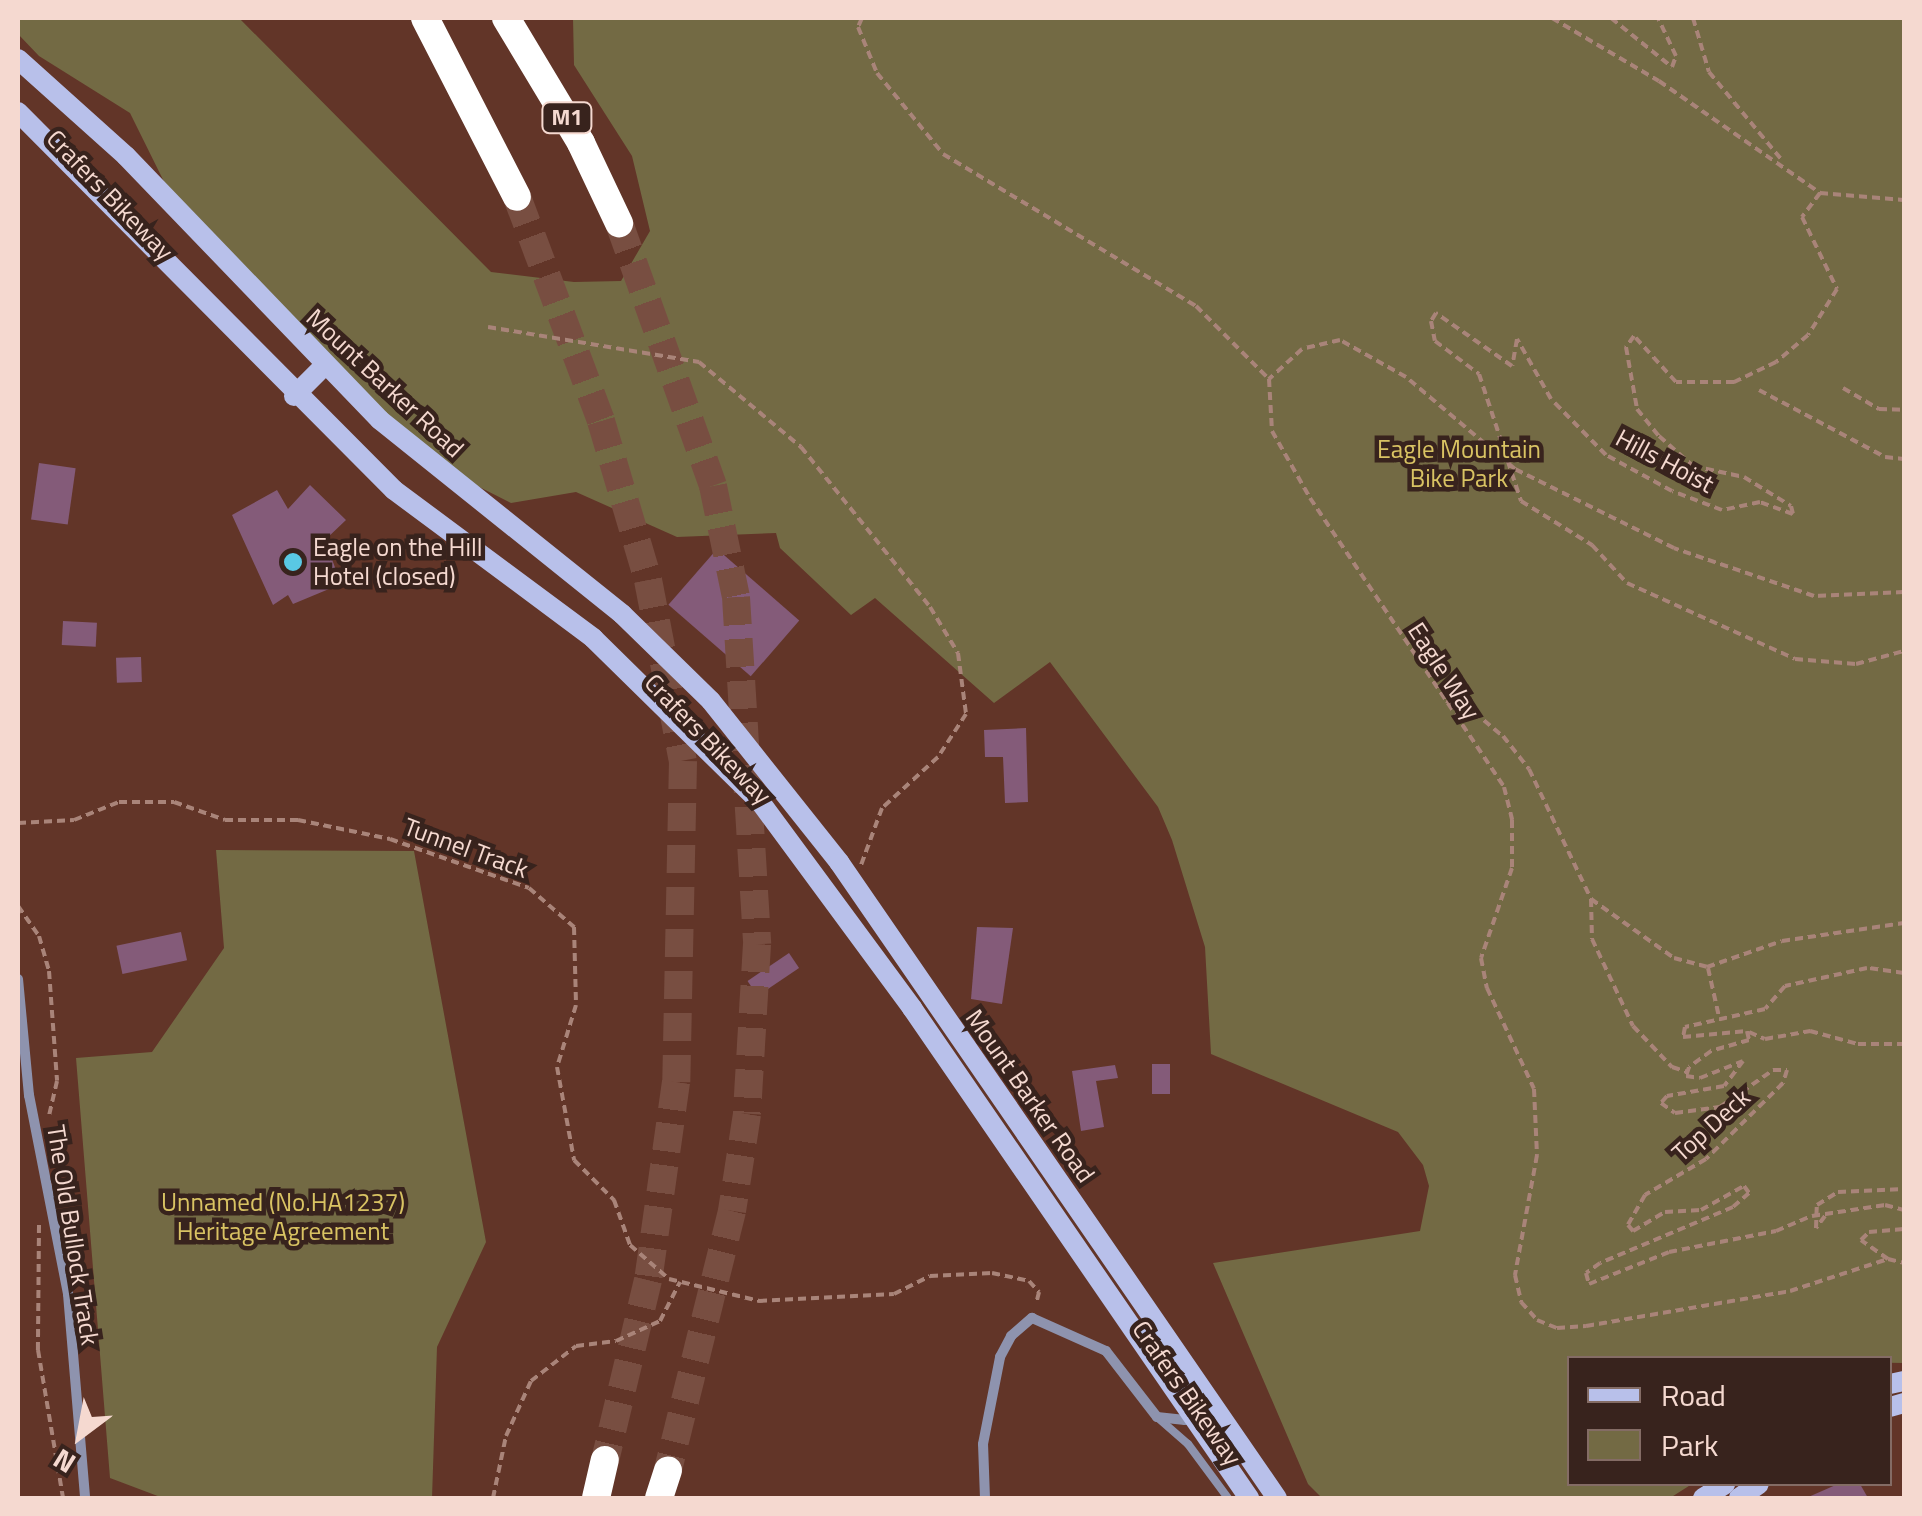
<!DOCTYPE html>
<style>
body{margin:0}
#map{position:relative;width:1922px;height:1516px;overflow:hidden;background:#623528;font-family:"Titillium Web",sans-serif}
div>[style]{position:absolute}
.green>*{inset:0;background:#736a44}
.building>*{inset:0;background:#845b79;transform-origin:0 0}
.highway-tunnel>*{height:28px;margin-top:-14px;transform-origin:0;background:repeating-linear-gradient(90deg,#784e41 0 28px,transparent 0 42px)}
.path>*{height:4px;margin-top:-2px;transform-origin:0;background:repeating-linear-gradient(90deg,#a98479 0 8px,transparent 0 13px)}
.lane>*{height:8px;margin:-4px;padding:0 4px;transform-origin:4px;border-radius:4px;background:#8e93ae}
.street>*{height:10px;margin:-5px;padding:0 5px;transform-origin:5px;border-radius:5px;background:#8e93ae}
.secondary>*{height:20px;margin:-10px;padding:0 10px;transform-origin:10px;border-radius:10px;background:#b8c0ea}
.highway>*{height:28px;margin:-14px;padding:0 14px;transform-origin:14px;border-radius:14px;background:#fff}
.dots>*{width:28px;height:28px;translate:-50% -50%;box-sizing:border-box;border:5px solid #38231d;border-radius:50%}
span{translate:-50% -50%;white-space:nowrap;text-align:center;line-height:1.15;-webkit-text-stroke:9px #38231d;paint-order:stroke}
.shield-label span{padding:2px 8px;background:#38231d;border:2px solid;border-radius:8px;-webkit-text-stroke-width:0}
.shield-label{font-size:22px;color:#f5d9d0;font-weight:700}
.street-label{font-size:25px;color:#f5d9d0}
.park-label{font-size:25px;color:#d9c363}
.poi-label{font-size:25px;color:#f5d9d0}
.left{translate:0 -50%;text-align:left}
.frame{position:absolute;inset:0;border:20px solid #f5d9d0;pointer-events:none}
.legend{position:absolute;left:1567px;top:1356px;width:325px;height:130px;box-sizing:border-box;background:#38231d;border:2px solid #846c65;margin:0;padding:12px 18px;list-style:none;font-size:30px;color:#f5d9d0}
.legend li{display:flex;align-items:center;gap:20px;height:50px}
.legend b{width:50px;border:2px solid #846c65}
.north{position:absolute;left:30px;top:1386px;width:100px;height:100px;-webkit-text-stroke:8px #38231d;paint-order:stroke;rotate:212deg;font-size:28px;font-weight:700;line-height:40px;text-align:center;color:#f5d9d0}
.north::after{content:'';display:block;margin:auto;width:35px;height:45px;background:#f5d9d0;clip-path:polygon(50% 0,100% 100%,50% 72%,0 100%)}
</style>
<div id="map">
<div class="green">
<i style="clip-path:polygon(18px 18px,239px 18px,491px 272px,574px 282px,621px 281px,650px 231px,632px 156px,574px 65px,573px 18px,1904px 18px,1904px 1363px,1570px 1358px,1570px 1484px,1692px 1484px,1670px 1498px,1322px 1498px,1308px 1484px,1213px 1263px,1420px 1231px,1429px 1186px,1423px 1165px,1398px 1132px,1211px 1054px,1205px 947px,1172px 840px,1158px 807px,1050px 662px,994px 703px,875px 598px,851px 615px,780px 548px,776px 533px,677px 537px,576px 492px,511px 503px,428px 461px,180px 214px,130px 113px,39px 56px,18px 34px)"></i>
<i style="clip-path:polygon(216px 850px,414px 851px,486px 1242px,437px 1347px,432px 1498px,163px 1498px,110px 1478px,76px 1058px,152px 1052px,224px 948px)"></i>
</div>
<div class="building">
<i style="left:39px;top:463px;width:37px;height:57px;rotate:8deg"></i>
<i style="clip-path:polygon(310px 485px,346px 520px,325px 540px,341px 584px,293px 604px,288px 595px,273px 605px,232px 515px,277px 490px,288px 509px)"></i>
<i style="left:717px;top:549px;width:109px;height:74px;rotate:41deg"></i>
<i style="left:63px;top:621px;width:34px;height:24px;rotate:3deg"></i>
<i style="left:141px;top:657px;width:25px;height:25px;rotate:88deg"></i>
<i style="clip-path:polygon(1026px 728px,1028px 802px,1005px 803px,1003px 757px,985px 757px,984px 730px)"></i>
<i style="clip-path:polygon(977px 927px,1013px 928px,1002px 1004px,971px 999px)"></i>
<i style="left:181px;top:932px;width:29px;height:66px;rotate:78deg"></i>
<i style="left:789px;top:953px;width:18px;height:50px;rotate:56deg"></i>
<i style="left:1170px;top:1064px;width:30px;height:18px;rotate:90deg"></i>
<i style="clip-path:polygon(1115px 1065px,1118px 1078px,1096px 1081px,1104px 1127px,1081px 1131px,1072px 1071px)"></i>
<i style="clip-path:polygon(1838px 1484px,1860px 1484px,1868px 1498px,1806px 1498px)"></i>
</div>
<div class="highway-tunnel">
<i style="left:517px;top:197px;width:239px;rotate:69.4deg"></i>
<i style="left:601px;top:421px;width:166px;rotate:73.5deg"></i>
<i style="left:648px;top:580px;width:184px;rotate:79.1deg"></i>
<i style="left:683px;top:761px;width:321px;rotate:91.2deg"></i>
<i style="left:676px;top:1082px;width:200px;rotate:98deg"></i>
<i style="left:648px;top:1280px;width:185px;rotate:103.4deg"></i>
<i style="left:619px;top:223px;width:279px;rotate:70.3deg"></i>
<i style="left:713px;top:486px;width:113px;rotate:78.3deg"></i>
<i style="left:736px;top:597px;width:348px;rotate:86.5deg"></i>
<i style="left:757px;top:944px;width:170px;rotate:93.4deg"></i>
<i style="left:747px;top:1114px;width:98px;rotate:98.8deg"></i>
<i style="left:732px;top:1211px;width:267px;rotate:103.9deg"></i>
</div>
<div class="path">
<i style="left:862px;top:18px;width:10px;rotate:114deg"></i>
<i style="left:858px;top:27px;width:50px;rotate:67.6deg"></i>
<i style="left:877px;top:73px;width:104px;rotate:50.8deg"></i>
<i style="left:943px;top:154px;width:295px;rotate:31deg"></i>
<i style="left:1196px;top:306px;width:103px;rotate:45deg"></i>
<i style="left:1552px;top:18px;width:124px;rotate:30.5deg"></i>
<i style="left:1659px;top:81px;width:196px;rotate:34.8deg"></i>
<i style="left:1820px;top:193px;width:84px;rotate:4.8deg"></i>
<i style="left:1611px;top:18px;width:78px;rotate:38.8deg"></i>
<i style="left:1672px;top:67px;width:12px;rotate:-70deg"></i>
<i style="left:1676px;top:56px;width:42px;rotate:-115.3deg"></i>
<i style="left:1693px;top:18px;width:56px;rotate:73.5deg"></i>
<i style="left:1709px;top:72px;width:113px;rotate:50.4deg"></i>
<i style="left:1820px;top:193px;width:30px;rotate:127deg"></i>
<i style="left:1802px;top:217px;width:80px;rotate:64.1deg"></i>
<i style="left:1837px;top:289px;width:54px;rotate:122.2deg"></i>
<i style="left:1808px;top:335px;width:42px;rotate:139.8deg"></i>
<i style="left:1776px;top:362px;width:47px;rotate:154.5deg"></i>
<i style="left:1734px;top:382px;width:58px;rotate:180deg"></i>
<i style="left:1676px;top:382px;width:62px;rotate:-132.4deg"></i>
<i style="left:1634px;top:336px;width:14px;rotate:126deg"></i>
<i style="left:1626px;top:347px;width:63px;rotate:79.9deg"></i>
<i style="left:1637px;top:409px;width:35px;rotate:51deg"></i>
<i style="left:1659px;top:436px;width:45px;rotate:41.4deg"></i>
<i style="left:1693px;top:466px;width:52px;rotate:12.2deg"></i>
<i style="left:1744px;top:477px;width:55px;rotate:31.7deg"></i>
<i style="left:1791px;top:506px;width:8px;rotate:76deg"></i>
<i style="left:1793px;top:514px;width:35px;rotate:-160deg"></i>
<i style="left:1760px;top:502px;width:39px;rotate:168deg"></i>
<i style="left:1722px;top:510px;width:53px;rotate:-159.2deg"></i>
<i style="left:1672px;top:491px;width:75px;rotate:-151.4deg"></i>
<i style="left:1606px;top:455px;width:78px;rotate:-134.5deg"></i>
<i style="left:1551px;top:399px;width:69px;rotate:-119.5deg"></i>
<i style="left:1517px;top:339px;width:27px;rotate:100deg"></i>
<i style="left:1512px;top:366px;width:93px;rotate:-145.1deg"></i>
<i style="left:1436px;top:313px;width:9px;rotate:122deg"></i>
<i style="left:1431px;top:321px;width:20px;rotate:79deg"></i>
<i style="left:1435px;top:341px;width:55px;rotate:36.9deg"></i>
<i style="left:1479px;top:374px;width:134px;rotate:71.7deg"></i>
<i style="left:1521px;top:501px;width:84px;rotate:31.8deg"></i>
<i style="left:1592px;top:545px;width:52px;rotate:47.4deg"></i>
<i style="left:1627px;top:583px;width:184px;rotate:24.3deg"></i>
<i style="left:1795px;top:659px;width:61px;rotate:4.7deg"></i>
<i style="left:1856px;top:664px;width:50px;rotate:-15.2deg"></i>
<i style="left:488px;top:327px;width:214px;rotate:9.4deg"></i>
<i style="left:699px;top:362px;width:133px;rotate:39.8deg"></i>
<i style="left:801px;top:447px;width:206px;rotate:51.1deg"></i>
<i style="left:930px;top:607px;width:54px;rotate:58.7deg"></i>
<i style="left:958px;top:653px;width:62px;rotate:82.5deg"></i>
<i style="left:966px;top:714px;width:51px;rotate:123.1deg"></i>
<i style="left:938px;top:757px;width:76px;rotate:137.7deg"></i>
<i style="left:882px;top:808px;width:61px;rotate:110.2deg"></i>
<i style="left:1843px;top:388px;width:42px;rotate:30.3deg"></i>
<i style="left:1879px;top:409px;width:25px;rotate:2deg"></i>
<i style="left:1759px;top:390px;width:143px;rotate:28deg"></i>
<i style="left:1885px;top:457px;width:19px;rotate:6deg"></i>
<i style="left:1904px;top:592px;width:90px;rotate:177.5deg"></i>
<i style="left:1814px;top:596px;width:148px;rotate:-161.1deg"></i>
<i style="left:1674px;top:548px;width:178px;rotate:-153.6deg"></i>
<i style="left:1515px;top:469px;width:143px;rotate:-139.8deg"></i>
<i style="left:1406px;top:377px;width:76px;rotate:-150.7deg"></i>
<i style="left:1340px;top:340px;width:39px;rotate:167deg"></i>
<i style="left:1302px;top:349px;width:45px;rotate:137.7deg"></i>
<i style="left:1269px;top:379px;width:52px;rotate:86.7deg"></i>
<i style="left:1272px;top:431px;width:77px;rotate:60.4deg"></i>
<i style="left:1310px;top:498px;width:348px;rotate:56.1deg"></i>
<i style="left:1504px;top:787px;width:34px;rotate:76deg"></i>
<i style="left:1512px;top:820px;width:48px;rotate:90deg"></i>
<i style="left:1512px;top:868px;width:95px;rotate:109deg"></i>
<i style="left:1481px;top:958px;width:31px;rotate:79deg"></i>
<i style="left:1487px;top:988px;width:111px;rotate:65deg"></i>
<i style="left:1534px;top:1089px;width:66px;rotate:87.4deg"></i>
<i style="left:1537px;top:1155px;width:122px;rotate:100.4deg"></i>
<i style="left:1515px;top:1275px;width:28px;rotate:77deg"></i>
<i style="left:1521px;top:1302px;width:24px;rotate:48deg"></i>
<i style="left:1537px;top:1320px;width:22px;rotate:22deg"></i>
<i style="left:1557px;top:1328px;width:29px;rotate:-4deg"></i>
<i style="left:1586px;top:1326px;width:207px;rotate:-9.7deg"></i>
<i style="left:1790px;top:1291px;width:103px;rotate:-18.1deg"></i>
<i style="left:1888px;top:1259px;width:16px;rotate:14deg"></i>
<i style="left:1446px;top:701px;width:30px;rotate:21deg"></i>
<i style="left:1474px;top:712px;width:38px;rotate:40deg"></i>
<i style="left:1503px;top:736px;width:42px;rotate:51.8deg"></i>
<i style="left:1529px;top:769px;width:144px;rotate:64.5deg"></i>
<i style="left:1591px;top:899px;width:102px;rotate:35.4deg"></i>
<i style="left:1674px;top:958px;width:34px;rotate:15deg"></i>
<i style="left:1707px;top:967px;width:79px;rotate:-19.1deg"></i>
<i style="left:1782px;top:941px;width:123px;rotate:-8.4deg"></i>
<i style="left:18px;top:823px;width:56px;rotate:-3.1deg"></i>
<i style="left:74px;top:820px;width:48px;rotate:-21.8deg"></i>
<i style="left:119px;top:802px;width:55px"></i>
<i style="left:174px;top:802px;width:54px;rotate:19.4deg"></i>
<i style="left:225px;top:820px;width:73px"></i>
<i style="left:298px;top:820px;width:94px;rotate:11.7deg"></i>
<i style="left:390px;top:839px;width:147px;rotate:19.4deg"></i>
<i style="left:529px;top:888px;width:60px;rotate:40.9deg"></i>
<i style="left:574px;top:927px;width:78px;rotate:88.5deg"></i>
<i style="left:576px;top:1005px;width:65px;rotate:107deg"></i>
<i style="left:557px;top:1067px;width:95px;rotate:79.6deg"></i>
<i style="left:574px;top:1160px;width:57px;rotate:45deg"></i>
<i style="left:614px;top:1200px;width:48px;rotate:70.4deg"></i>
<i style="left:630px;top:1245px;width:52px;rotate:41.1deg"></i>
<i style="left:669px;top:1279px;width:93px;rotate:13.7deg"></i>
<i style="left:759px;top:1301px;width:135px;rotate:-3deg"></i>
<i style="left:894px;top:1294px;width:40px;rotate:-26.6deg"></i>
<i style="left:930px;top:1276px;width:62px;rotate:-2.8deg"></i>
<i style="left:992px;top:1273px;width:38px;rotate:12deg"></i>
<i style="left:1029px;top:1281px;width:15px;rotate:48deg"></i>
<i style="left:1039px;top:1292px;width:12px;rotate:104deg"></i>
<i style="left:1591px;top:899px;width:40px;rotate:88.6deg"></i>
<i style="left:1592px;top:939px;width:96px;rotate:64.8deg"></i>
<i style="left:1633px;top:1026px;width:57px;rotate:46.4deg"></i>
<i style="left:1672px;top:1067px;width:16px;rotate:18deg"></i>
<i style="left:18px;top:906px;width:37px;rotate:55deg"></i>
<i style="left:39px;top:936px;width:36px;rotate:74deg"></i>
<i style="left:49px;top:971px;width:110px;rotate:85.8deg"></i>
<i style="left:57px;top:1081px;width:36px;rotate:103deg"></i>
<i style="left:1708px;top:968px;width:50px;rotate:77.3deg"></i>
<i style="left:1904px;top:973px;width:37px;rotate:-172deg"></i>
<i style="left:1867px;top:968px;width:84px;rotate:167.6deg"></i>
<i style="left:1785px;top:986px;width:30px;rotate:131deg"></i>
<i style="left:1765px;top:1009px;width:82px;rotate:167.3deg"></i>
<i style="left:1685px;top:1027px;width:10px;rotate:101deg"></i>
<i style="left:1683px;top:1037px;width:64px;rotate:-5.4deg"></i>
<i style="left:1747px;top:1031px;width:9px;rotate:77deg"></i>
<i style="left:1749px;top:1040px;width:40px;rotate:164deg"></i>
<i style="left:1711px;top:1051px;width:27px;rotate:144deg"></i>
<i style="left:1689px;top:1067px;width:9px;rotate:108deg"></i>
<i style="left:1686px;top:1076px;width:14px;rotate:8deg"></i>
<i style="left:1700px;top:1078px;width:46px;rotate:-21.6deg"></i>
<i style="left:1743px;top:1061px;width:31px;rotate:127deg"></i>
<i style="left:1724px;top:1086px;width:58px;rotate:170deg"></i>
<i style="left:1667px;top:1096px;width:9px;rotate:131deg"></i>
<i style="left:1661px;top:1103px;width:17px;rotate:36deg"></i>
<i style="left:1675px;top:1113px;width:45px;rotate:-7.6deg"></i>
<i style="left:1720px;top:1107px;width:65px;rotate:-34.9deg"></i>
<i style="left:1773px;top:1070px;width:14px"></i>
<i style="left:1787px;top:1070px;width:14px;rotate:107deg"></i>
<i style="left:1783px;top:1083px;width:108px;rotate:135.4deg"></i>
<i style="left:1706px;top:1159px;width:71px;rotate:149.5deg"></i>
<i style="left:1645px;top:1195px;width:34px;rotate:120deg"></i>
<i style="left:1628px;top:1225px;width:8px;rotate:50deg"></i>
<i style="left:1633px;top:1231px;width:37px;rotate:-31deg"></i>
<i style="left:1665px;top:1212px;width:36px;rotate:-3deg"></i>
<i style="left:1701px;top:1210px;width:49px;rotate:-29.2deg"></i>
<i style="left:1744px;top:1186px;width:9px;rotate:54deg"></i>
<i style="left:1749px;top:1193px;width:21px;rotate:139deg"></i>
<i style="left:1733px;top:1207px;width:144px;rotate:157.2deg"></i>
<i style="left:1600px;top:1263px;width:17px;rotate:144deg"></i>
<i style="left:1586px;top:1273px;width:11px;rotate:75deg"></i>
<i style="left:1589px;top:1284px;width:86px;rotate:-21.8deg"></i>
<i style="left:1669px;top:1252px;width:109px;rotate:-11.1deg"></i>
<i style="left:1776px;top:1231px;width:39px;rotate:-23deg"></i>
<i style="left:1812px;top:1216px;width:74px;rotate:-8.6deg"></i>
<i style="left:1885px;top:1205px;width:20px;rotate:15deg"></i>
<i style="left:1749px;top:1032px;width:17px;rotate:24deg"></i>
<i style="left:1765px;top:1039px;width:46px;rotate:-10.1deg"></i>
<i style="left:1810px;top:1031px;width:50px;rotate:15.2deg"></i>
<i style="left:1858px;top:1044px;width:46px"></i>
<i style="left:1825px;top:1216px;width:15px;rotate:127deg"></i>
<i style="left:1816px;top:1228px;width:23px;rotate:-88deg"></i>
<i style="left:1817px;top:1205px;width:25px;rotate:-32deg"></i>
<i style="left:1838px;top:1192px;width:66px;rotate:-2.6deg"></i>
<i style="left:39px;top:1225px;width:125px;rotate:90.5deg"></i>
<i style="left:38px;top:1350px;width:150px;rotate:80.4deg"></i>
<i style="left:1888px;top:1259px;width:33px;rotate:-145deg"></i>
<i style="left:1861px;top:1240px;width:11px;rotate:-45deg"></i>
<i style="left:1869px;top:1232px;width:35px;rotate:-5deg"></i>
<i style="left:493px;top:1498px;width:63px;rotate:-78.2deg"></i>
<i style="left:506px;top:1436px;width:60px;rotate:-65.6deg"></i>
<i style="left:531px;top:1381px;width:57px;rotate:-37.9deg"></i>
<i style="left:576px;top:1346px;width:40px;rotate:-7.1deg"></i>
<i style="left:616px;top:1341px;width:48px;rotate:-24.4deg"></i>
<i style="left:660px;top:1321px;width:44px;rotate:-62.9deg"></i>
</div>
<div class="lane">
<i style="left:1157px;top:1417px;width:41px;rotate:41.1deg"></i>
<i style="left:1188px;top:1444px;width:67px;rotate:53.5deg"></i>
</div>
<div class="street">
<i style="left:18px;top:979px;width:117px;rotate:84.6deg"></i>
<i style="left:29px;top:1095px;width:203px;rotate:78.9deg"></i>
<i style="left:68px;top:1294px;width:205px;rotate:85.2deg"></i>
<i style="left:985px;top:1498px;width:54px;rotate:-92.1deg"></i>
<i style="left:983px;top:1444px;width:89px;rotate:-78.9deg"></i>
<i style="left:1000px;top:1357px;width:24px;rotate:-62deg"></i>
<i style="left:1011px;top:1336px;width:28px;rotate:-41deg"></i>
<i style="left:1032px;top:1318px;width:81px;rotate:24deg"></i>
<i style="left:1106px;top:1351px;width:83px;rotate:52.3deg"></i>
<i style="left:1157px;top:1417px;width:28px;rotate:6deg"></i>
<i style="left:1185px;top:1420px;width:32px;rotate:-24deg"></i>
</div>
<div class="secondary">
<i style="left:18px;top:59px;width:145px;rotate:41.9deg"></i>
<i style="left:126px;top:156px;width:366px;rotate:46.1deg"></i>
<i style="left:380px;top:420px;width:310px;rotate:38.7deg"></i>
<i style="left:622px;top:614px;width:124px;rotate:44.3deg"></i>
<i style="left:711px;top:701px;width:206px;rotate:51.5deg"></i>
<i style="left:839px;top:862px;width:772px;rotate:55.45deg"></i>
<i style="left:18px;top:112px;width:533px;rotate:45.15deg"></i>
<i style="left:394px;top:490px;width:248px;rotate:36.6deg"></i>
<i style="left:593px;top:638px;width:235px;rotate:44.5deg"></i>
<i style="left:761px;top:803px;width:255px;rotate:53.6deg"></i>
<i style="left:912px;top:1008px;width:595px;rotate:55.48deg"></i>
<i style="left:294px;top:396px;width:42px;rotate:-45deg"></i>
<i style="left:1890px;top:1384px;width:14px;rotate:-12deg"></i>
<i style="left:1890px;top:1407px;width:15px;rotate:-16deg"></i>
<i style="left:1703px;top:1498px;width:26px;rotate:-32deg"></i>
<i style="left:1739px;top:1498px;width:24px;rotate:-35deg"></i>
</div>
<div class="highway">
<i style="left:425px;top:18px;width:201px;rotate:62.8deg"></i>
<i style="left:506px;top:18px;width:146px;rotate:59deg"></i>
<i style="left:581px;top:143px;width:89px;rotate:64.6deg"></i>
<i style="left:596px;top:1498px;width:39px;rotate:-77deg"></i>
<i style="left:659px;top:1498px;width:29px;rotate:-72deg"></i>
</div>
<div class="dots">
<i style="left:293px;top:562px;background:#59c8e4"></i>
</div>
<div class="shield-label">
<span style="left:567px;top:118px">M1</span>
</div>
<div class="street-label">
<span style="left:110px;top:195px;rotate:46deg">Crafers Bikeway</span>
<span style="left:385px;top:383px;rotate:43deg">Mount Barker Road</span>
<span style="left:1665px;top:461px;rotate:28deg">Hills Hoist</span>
<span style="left:1444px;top:671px;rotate:57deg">Eagle Way</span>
<span style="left:708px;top:739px;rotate:46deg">Crafers Bikeway</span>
<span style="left:466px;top:848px;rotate:20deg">Tunnel Track</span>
<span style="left:1030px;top:1096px;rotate:55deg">Mount Barker Road</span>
<span style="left:1711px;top:1125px;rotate:-42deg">Top Deck</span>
<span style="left:73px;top:1235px;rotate:81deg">The Old Bullock Track</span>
<span style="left:1187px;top:1393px;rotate:55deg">Crafers Bikeway</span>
</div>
<div class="park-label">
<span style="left:1459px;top:464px">Eagle Mountain<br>Bike Park</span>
<span style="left:283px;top:1217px">Unnamed (No.HA1237)<br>Heritage Agreement</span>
</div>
<div class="poi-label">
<span class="left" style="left:313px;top:562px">Eagle on the Hill<br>Hotel (closed)</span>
</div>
<div class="frame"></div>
<ul class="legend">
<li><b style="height:12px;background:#b8c0ea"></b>Road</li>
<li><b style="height:28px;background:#736a44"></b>Park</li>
</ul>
<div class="north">N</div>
</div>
